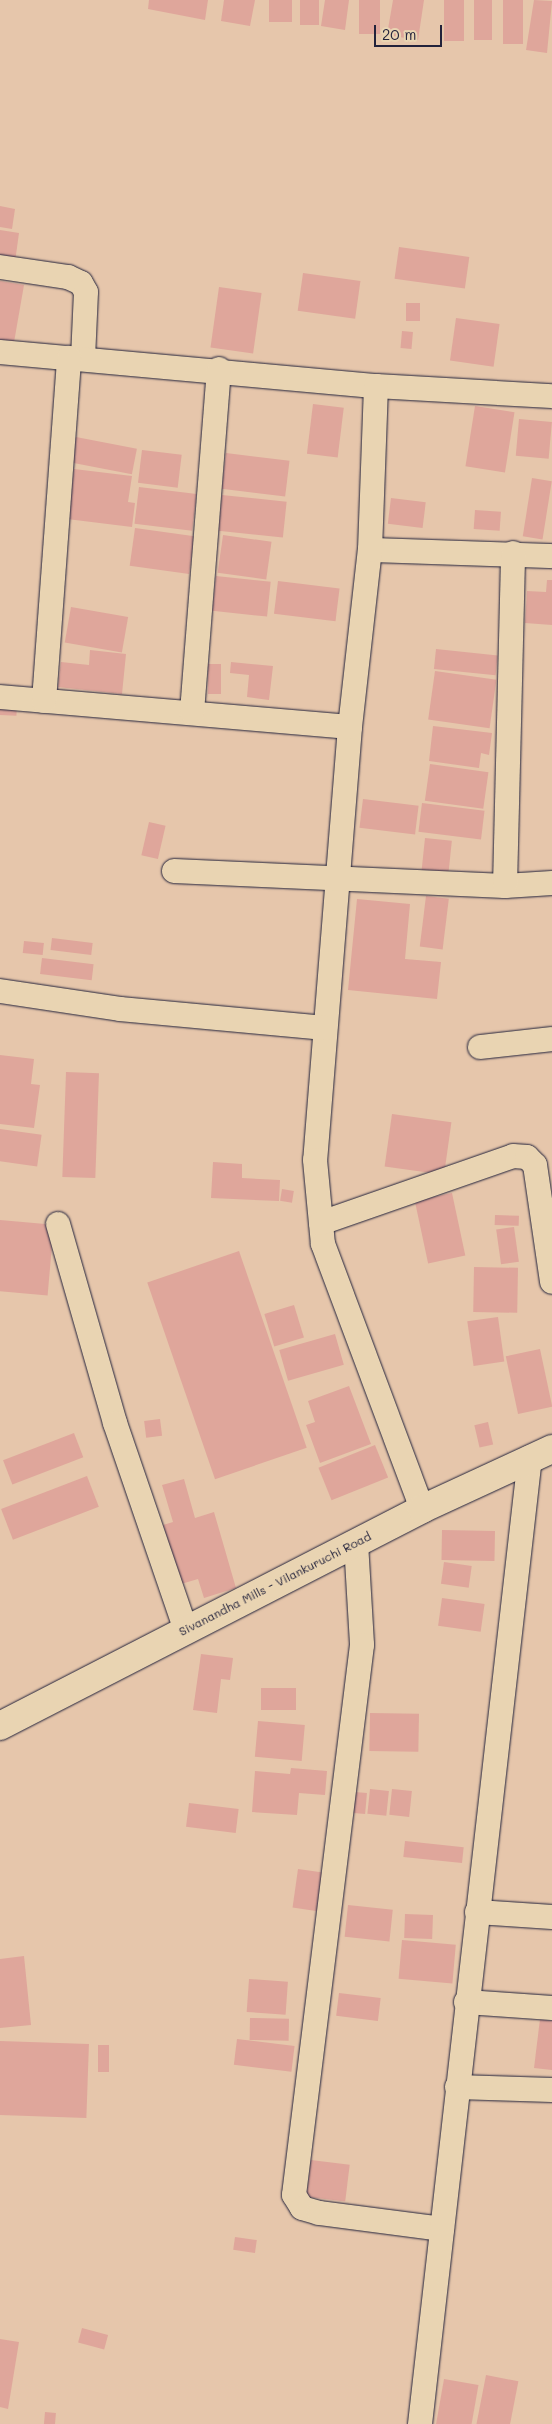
<!DOCTYPE html>
<style>
body{margin:0}
#map{position:relative;width:552px;height:2424px;overflow:hidden;background:#e6c6ab;font-family:Mali,sans-serif}
div>[style]{position:absolute}
.building>*{inset:0;background:#dfa69b;transform-origin:0 0}
.roads{filter:drop-shadow(0 0 1px #22223b) drop-shadow(0 0 1px #22223b)}
.minor>*{height:24px;margin:-12px;padding:0 12px;transform-origin:12px;border-radius:12px;background:#e9d4b2}
.secondary>*{height:28px;margin:-14px;padding:0 14px;transform-origin:14px;border-radius:14px;background:#e9d4b2}
span{translate:-50% -50%;white-space:nowrap;text-align:center;line-height:1.15;-webkit-text-stroke:4.5px #e9d4b2;paint-order:stroke}
.street-label{font-size:12px;color:#22223b}
.scale{position:absolute;left:374px;top:25px;width:68px;height:22px;box-sizing:border-box;border:2px solid #22223b;border-top:0;padding-left:6px;font-size:15px;line-height:18px;white-space:nowrap;color:#22223b;-webkit-text-stroke:4px #e9d4b2;paint-order:stroke}
</style>
<div id="map">
<div class="building">
<i style="clip-path:polygon(149px 0,208px 0,205px 20px,148px 9px)"></i>
<i style="clip-path:polygon(224px 0,255px 0,250px 26px,221px 21px)"></i>
<i style="left:269px;top:0;width:23px;height:22px"></i>
<i style="left:300px;top:0;width:19px;height:25px"></i>
<i style="clip-path:polygon(325px 0,349px 0,345px 30px,321px 26px)"></i>
<i style="left:359px;top:0;width:21px;height:34px"></i>
<i style="clip-path:polygon(393px 0,424px 0,418px 40px,387px 35px)"></i>
<i style="left:444px;top:0;width:20px;height:41px"></i>
<i style="left:474px;top:0;width:18px;height:40px"></i>
<i style="left:503px;top:0;width:20px;height:44px"></i>
<i style="clip-path:polygon(534px 0,552px 1px,547px 53px,526px 50px)"></i>
<i style="clip-path:polygon(0 206px,15px 209px,12px 229px,0 227px)"></i>
<i style="clip-path:polygon(0 230px,19px 233px,15px 262px,0 259px)"></i>
<i style="left:399px;top:247px;width:71px;height:32px;rotate:8deg"></i>
<i style="left:303px;top:273px;width:58px;height:38px;rotate:8deg"></i>
<i style="clip-path:polygon(0 281px,24px 285px,13px 348px,0 345px)"></i>
<i style="left:219px;top:287px;width:43px;height:61px;rotate:8deg"></i>
<i style="left:406px;top:303px;width:14px;height:18px"></i>
<i style="left:456px;top:318px;width:44px;height:43px;rotate:8deg"></i>
<i style="left:402px;top:331px;width:11px;height:17px;rotate:5deg"></i>
<i style="left:313px;top:404px;width:31px;height:50px;rotate:7deg"></i>
<i style="left:475px;top:406px;width:40px;height:61px;rotate:9deg"></i>
<i style="left:519px;top:419px;width:33px;height:37px;rotate:5deg"></i>
<i style="left:76px;top:437px;width:62px;height:26px;rotate:11deg"></i>
<i style="left:142px;top:450px;width:40px;height:33px;rotate:7deg"></i>
<i style="left:226px;top:453px;width:64px;height:36px;rotate:7deg"></i>
<i style="clip-path:polygon(74px 469px,132px 476px,128px 502px,135px 503px,132px 527px,67px 519px)"></i>
<i style="left:532px;top:478px;width:20px;height:59px;rotate:9deg"></i>
<i style="left:139px;top:487px;width:58px;height:37px;rotate:7deg"></i>
<i style="left:222px;top:495px;width:65px;height:36px;rotate:6deg"></i>
<i style="left:391px;top:498px;width:35px;height:26px;rotate:7deg"></i>
<i style="left:475px;top:510px;width:26px;height:19px;rotate:4deg"></i>
<i style="left:135px;top:528px;width:60px;height:38px;rotate:8deg"></i>
<i style="left:223px;top:535px;width:49px;height:38px;rotate:8deg"></i>
<i style="left:216px;top:576px;width:55px;height:35px;rotate:6deg"></i>
<i style="clip-path:polygon(547px 580px,552px 580px,552px 625px,525px 623px,527px 591px,546px 592px)"></i>
<i style="left:278px;top:581px;width:62px;height:33px;rotate:7deg"></i>
<i style="left:71px;top:607px;width:58px;height:36px;rotate:10deg"></i>
<i style="left:436px;top:649px;width:62px;height:20px;rotate:6deg"></i>
<i style="clip-path:polygon(90px 650px,126px 654px,122px 694px,58px 687px,61px 662px,89px 665px)"></i>
<i style="clip-path:polygon(231px 662px,273px 666px,269px 700px,247px 697px,249px 675px,230px 673px)"></i>
<i style="left:221px;top:664px;width:30px;height:13px;rotate:90deg"></i>
<i style="left:435px;top:671px;width:62px;height:49px;rotate:8deg"></i>
<i style="left:0;top:704px;width:17px;height:11px;rotate:3deg"></i>
<i style="clip-path:polygon(433px 726px,492px 733px,489px 755px,481px 753px,479px 768px,429px 761px)"></i>
<i style="left:430px;top:764px;width:59px;height:37px;rotate:8deg"></i>
<i style="left:363px;top:799px;width:56px;height:29px;rotate:7deg"></i>
<i style="left:422px;top:803px;width:63px;height:29px;rotate:7deg"></i>
<i style="left:149px;top:822px;width:17px;height:34px;rotate:13deg"></i>
<i style="left:425px;top:838px;width:27px;height:34px;rotate:6deg"></i>
<i style="left:426px;top:896px;width:23px;height:51px;rotate:7deg"></i>
<i style="clip-path:polygon(357px 899px,410px 904px,405px 959px,441px 962px,437px 999px,348px 990px)"></i>
<i style="left:52px;top:938px;width:41px;height:12px;rotate:7deg"></i>
<i style="left:24px;top:941px;width:20px;height:12px;rotate:6deg"></i>
<i style="left:42px;top:958px;width:52px;height:16px;rotate:7deg"></i>
<i style="clip-path:polygon(0 1055px,34px 1059px,31px 1084px,40px 1085px,34px 1128px,0 1124px)"></i>
<i style="left:66px;top:1072px;width:33px;height:105px;rotate:2deg"></i>
<i style="left:392px;top:1114px;width:60px;height:53px;rotate:8deg"></i>
<i style="left:0;top:1129px;width:42px;height:32px;rotate:8deg"></i>
<i style="clip-path:polygon(213px 1162px,242px 1164px,242px 1178px,280px 1180px,279px 1201px,211px 1198px)"></i>
<i style="left:282px;top:1189px;width:12px;height:12px;rotate:9deg"></i>
<i style="left:452px;top:1193px;width:64px;height:38px;rotate:78deg"></i>
<i style="left:495px;top:1215px;width:24px;height:10px;rotate:2deg"></i>
<i style="left:0;top:1220px;width:54px;height:71px;rotate:5deg"></i>
<i style="left:514px;top:1227px;width:35px;height:18px;rotate:82deg"></i>
<i style="left:239px;top:1251px;width:208px;height:97px;rotate:71deg"></i>
<i style="left:474px;top:1267px;width:44px;height:45px;rotate:1deg"></i>
<i style="left:294px;top:1305px;width:34px;height:31px;rotate:73deg"></i>
<i style="left:498px;top:1317px;width:45px;height:31px;rotate:82deg"></i>
<i style="left:335px;top:1334px;width:32px;height:58px;rotate:74deg"></i>
<i style="left:540px;top:1349px;width:59px;height:35px;rotate:78deg"></i>
<i style="clip-path:polygon(349px 1386px,371px 1444px,320px 1463px,306px 1425px,315px 1422px,308px 1401px)"></i>
<i style="left:160px;top:1419px;width:17px;height:16px;rotate:83deg"></i>
<i style="left:488px;top:1422px;width:23px;height:14px;rotate:77deg"></i>
<i style="left:74px;top:1433px;width:26px;height:76px;rotate:69deg"></i>
<i style="left:375px;top:1445px;width:35px;height:61px;rotate:68deg"></i>
<i style="left:87px;top:1476px;width:33px;height:92px;rotate:69deg"></i>
<i style="clip-path:polygon(184px 1479px,195px 1518px,214px 1512px,236px 1588px,204px 1598px,198px 1579px,181px 1584px,163px 1525px,173px 1522px,162px 1485px)"></i>
<i style="left:442px;top:1530px;width:53px;height:30px;rotate:1deg"></i>
<i style="left:444px;top:1562px;width:28px;height:22px;rotate:8deg"></i>
<i style="left:442px;top:1598px;width:43px;height:28px;rotate:8deg"></i>
<i style="clip-path:polygon(201px 1654px,233px 1658px,230px 1680px,221px 1679px,217px 1713px,193px 1710px)"></i>
<i style="left:261px;top:1688px;width:35px;height:22px"></i>
<i style="left:370px;top:1713px;width:49px;height:38px;rotate:1deg"></i>
<i style="left:258px;top:1721px;width:47px;height:36px;rotate:5deg"></i>
<i style="clip-path:polygon(291px 1768px,327px 1771px,325px 1795px,299px 1793px,297px 1815px,252px 1812px,255px 1771px,290px 1774px)"></i>
<i style="left:370px;top:1789px;width:19px;height:25px;rotate:6deg"></i>
<i style="left:392px;top:1789px;width:20px;height:26px;rotate:6deg"></i>
<i style="left:355px;top:1792px;width:12px;height:21px;rotate:5deg"></i>
<i style="left:189px;top:1803px;width:50px;height:24px;rotate:7deg"></i>
<i style="left:405px;top:1841px;width:59px;height:16px;rotate:6deg"></i>
<i style="left:298px;top:1869px;width:27px;height:39px;rotate:8deg"></i>
<i style="left:348px;top:1905px;width:45px;height:32px;rotate:6deg"></i>
<i style="left:405px;top:1914px;width:28px;height:24px;rotate:2deg"></i>
<i style="left:402px;top:1940px;width:54px;height:39px;rotate:5deg"></i>
<i style="clip-path:polygon(24px 1956px,31px 2025px,0 2028px,0 1959px)"></i>
<i style="left:249px;top:1979px;width:39px;height:33px;rotate:4deg"></i>
<i style="left:339px;top:1993px;width:42px;height:23px;rotate:7deg"></i>
<i style="left:250px;top:2018px;width:39px;height:22px;rotate:1deg"></i>
<i style="clip-path:polygon(540px 2019px,552px 2021px,552px 2070px,534px 2068px)"></i>
<i style="left:237px;top:2039px;width:58px;height:26px;rotate:7deg"></i>
<i style="left:0;top:2041px;width:89px;height:74px;rotate:2deg"></i>
<i style="left:98px;top:2045px;width:11px;height:27px"></i>
<i style="left:311px;top:2160px;width:39px;height:37px;rotate:7deg"></i>
<i style="left:235px;top:2237px;width:22px;height:13px;rotate:8deg"></i>
<i style="left:82px;top:2328px;width:27px;height:15px;rotate:15deg"></i>
<i style="clip-path:polygon(0 2339px,19px 2342px,8px 2409px,0 2407px)"></i>
<i style="left:486px;top:2375px;width:33px;height:50px;rotate:11deg"></i>
<i style="left:444px;top:2379px;width:35px;height:46px;rotate:10deg"></i>
<i style="left:45px;top:2412px;width:11px;height:12px;rotate:5deg"></i>
</div>
<div class="roads">
<div class="minor">
<i style="left:0;top:267px;width:69px;rotate:8.4deg"></i>
<i style="left:68px;top:277px;width:14px;rotate:25deg"></i>
<i style="left:81px;top:283px;width:10px;rotate:61deg"></i>
<i style="left:86px;top:292px;width:67px;rotate:92.6deg"></i>
<i style="left:0;top:352px;width:378px;rotate:5.2deg"></i>
<i style="left:376px;top:386px;width:176px;rotate:3.3deg"></i>
<i style="left:370px;top:550px;width:182px;rotate:1.9deg"></i>
<i style="left:0;top:697px;width:351px;rotate:4.9deg"></i>
<i style="left:350px;top:727px;width:434px;rotate:94.6deg"></i>
<i style="left:315px;top:1160px;width:84px;rotate:84.6deg"></i>
<i style="left:323px;top:1244px;width:283px;rotate:69.5deg"></i>
<i style="left:44px;top:701px;width:344px;rotate:-85.8deg"></i>
<i style="left:192px;top:712px;width:344px;rotate:-85.5deg"></i>
<i style="left:350px;top:727px;width:178px;rotate:-83.6deg"></i>
<i style="left:370px;top:550px;width:164px;rotate:-87.9deg"></i>
<i style="left:174px;top:871px;width:331px;rotate:2.6deg"></i>
<i style="left:505px;top:886px;width:47px;rotate:-3.7deg"></i>
<i style="left:505px;top:886px;width:333px;rotate:-88.6deg"></i>
<i style="left:0;top:991px;width:121px;rotate:8.5deg"></i>
<i style="left:120px;top:1009px;width:206px;rotate:5.3deg"></i>
<i style="left:480px;top:1047px;width:72px;rotate:-6.3deg"></i>
<i style="left:321px;top:1223px;width:203px;rotate:-19.2deg"></i>
<i style="left:513px;top:1156px;width:14px;rotate:4deg"></i>
<i style="left:527px;top:1157px;width:11px;rotate:45deg"></i>
<i style="left:535px;top:1165px;width:118px;rotate:81.7deg"></i>
<i style="left:58px;top:1224px;width:207px;rotate:74deg"></i>
<i style="left:115px;top:1423px;width:219px;rotate:71.1deg"></i>
<i style="left:356px;top:1543px;width:102px;rotate:86.6deg"></i>
<i style="left:362px;top:1645px;width:554px;rotate:97.05deg"></i>
<i style="left:294px;top:2195px;width:15px;rotate:58deg"></i>
<i style="left:302px;top:2208px;width:18px;rotate:16deg"></i>
<i style="left:319px;top:2213px;width:124px;rotate:7.4deg"></i>
<i style="left:477px;top:1912px;width:75px;rotate:3.8deg"></i>
<i style="left:466px;top:2002px;width:86px;rotate:4deg"></i>
<i style="left:457px;top:2087px;width:95px;rotate:1.8deg"></i>
<i style="left:420px;top:2424px;width:973px;rotate:-83.51deg"></i>
</div>
<div class="secondary">
<i style="left:0;top:1726px;width:475px;rotate:-27.2deg"></i>
<i style="left:422px;top:1509px;width:143px;rotate:-24.8deg"></i>
</div>
</div>
<div class="street-label">
<span style="left:275px;top:1584px;rotate:-27deg">Sivanandha Mills - Vilankuruchi Road</span>
</div>
<div class="scale">20 m</div>
</div>
